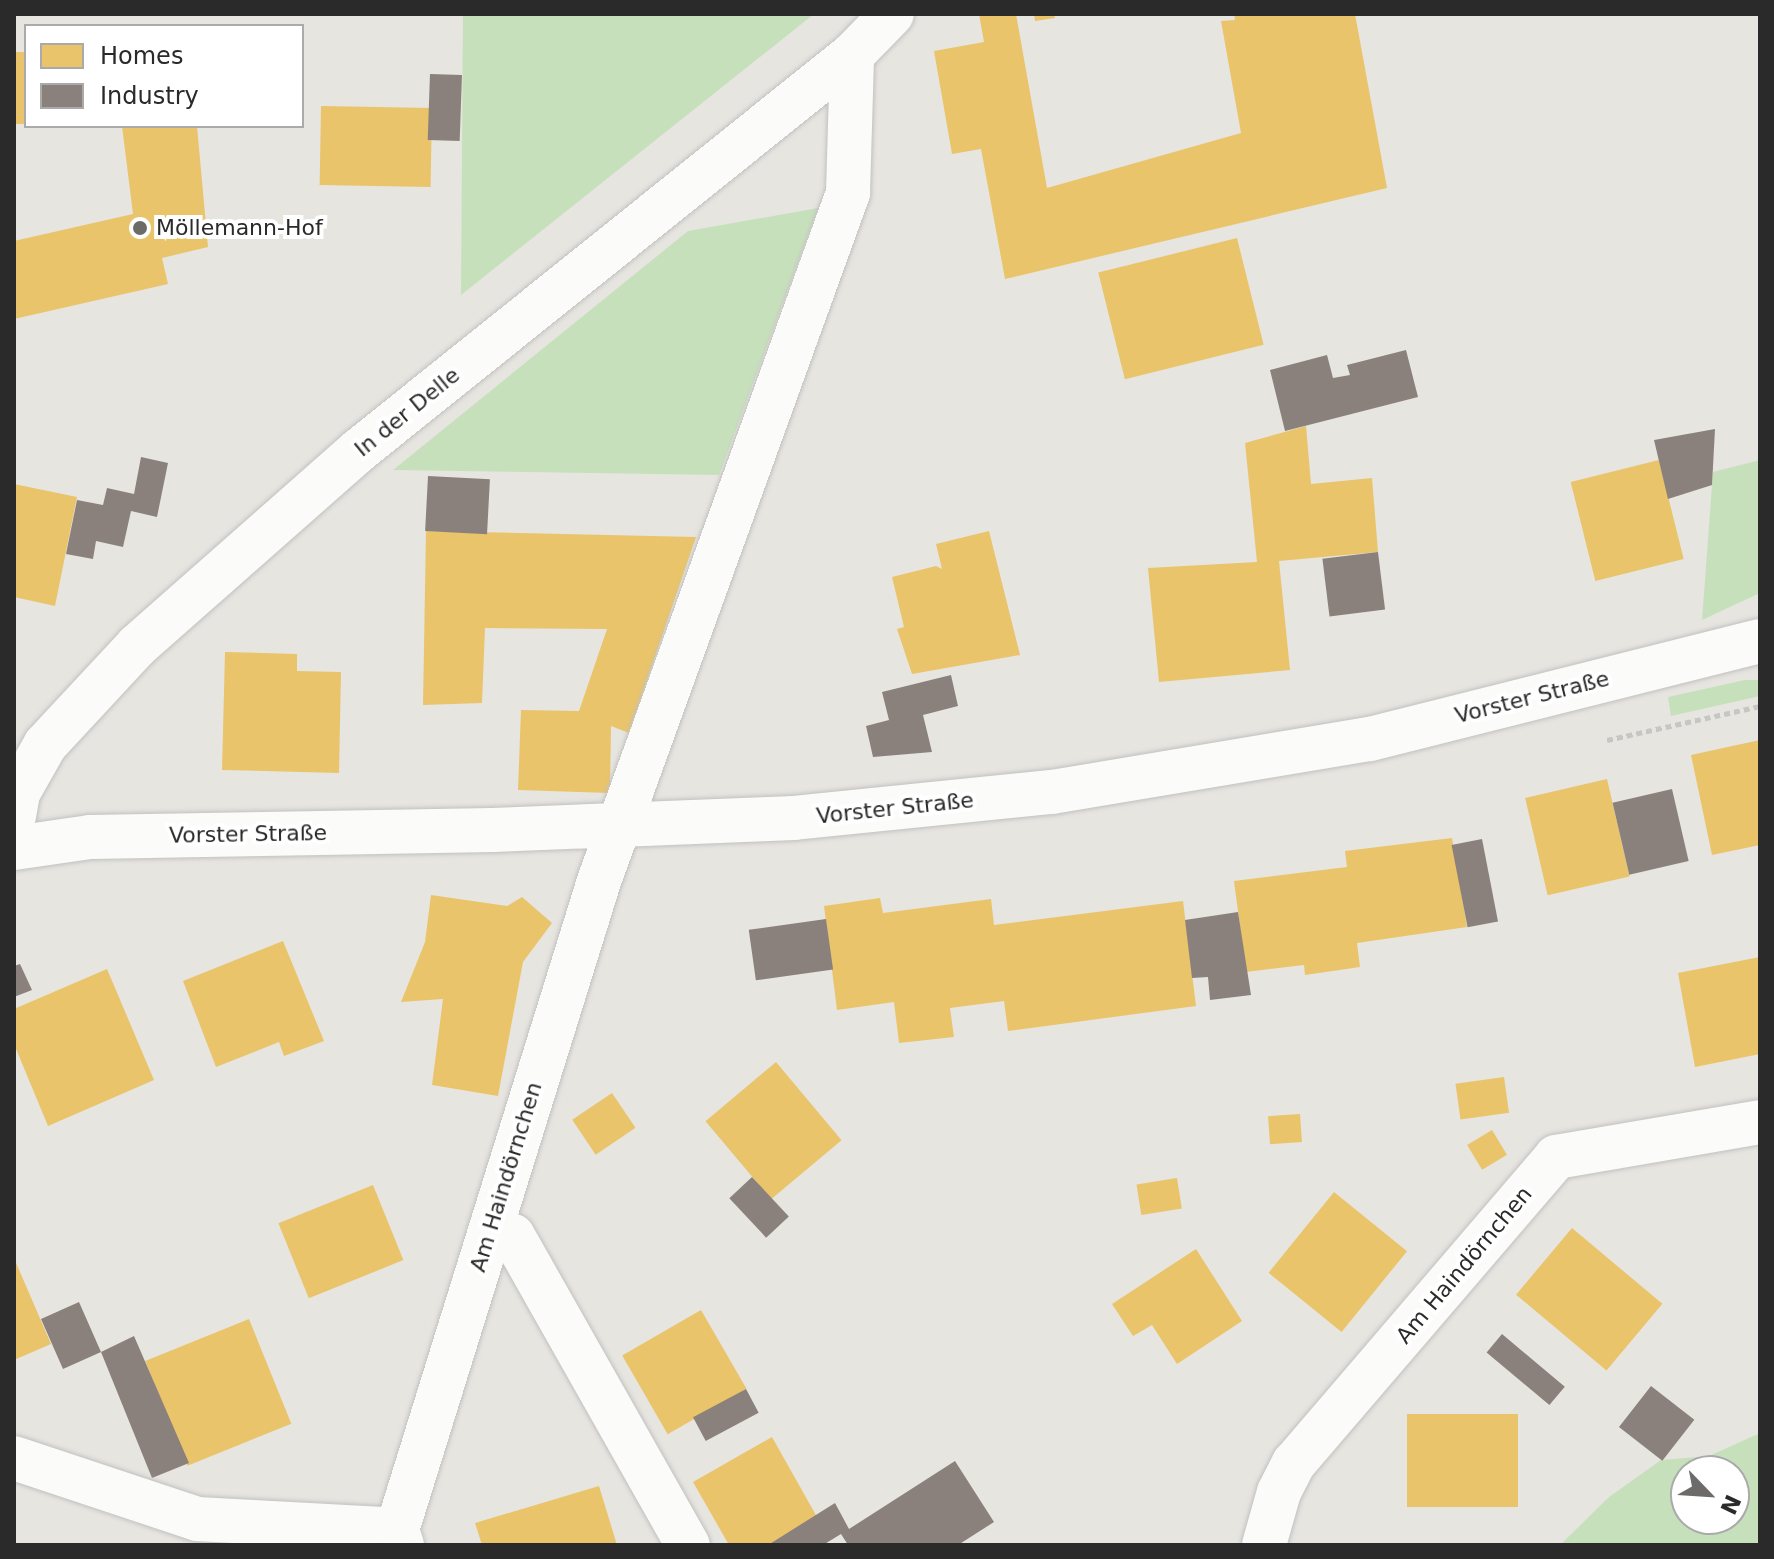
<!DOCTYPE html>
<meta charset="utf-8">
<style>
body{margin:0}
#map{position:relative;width:1774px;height:1559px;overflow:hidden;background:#e7e5e0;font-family:"DejaVu Sans",sans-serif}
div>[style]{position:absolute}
.green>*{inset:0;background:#c7e0bc}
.homes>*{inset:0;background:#e9c46a;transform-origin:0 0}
.industry>*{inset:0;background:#8a817c;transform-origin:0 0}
.path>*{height:5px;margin-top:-2.5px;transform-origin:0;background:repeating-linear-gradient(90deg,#c6c6c5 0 6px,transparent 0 10px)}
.roads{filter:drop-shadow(0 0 2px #c1c1c0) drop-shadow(0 0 2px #c1c1c0)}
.minor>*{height:44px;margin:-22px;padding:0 22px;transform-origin:22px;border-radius:22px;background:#fbfbfa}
.dots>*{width:22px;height:22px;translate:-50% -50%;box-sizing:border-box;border:4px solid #fff;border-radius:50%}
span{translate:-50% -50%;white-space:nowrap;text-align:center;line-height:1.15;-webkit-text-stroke:8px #fff;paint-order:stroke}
.poi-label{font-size:22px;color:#2a2a2a}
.left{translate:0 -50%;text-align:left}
.street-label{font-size:22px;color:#2a2a2a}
.frame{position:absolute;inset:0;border:16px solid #2a2a2a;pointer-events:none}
.legend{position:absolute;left:24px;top:24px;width:280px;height:104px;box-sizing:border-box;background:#fff;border:2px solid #aaa;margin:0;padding:10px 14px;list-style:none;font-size:24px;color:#2a2a2a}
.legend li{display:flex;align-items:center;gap:16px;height:40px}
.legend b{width:40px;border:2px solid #aaa}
.north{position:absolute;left:1670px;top:1455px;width:80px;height:80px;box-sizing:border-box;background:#fff;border:2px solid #aaa;border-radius:50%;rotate:115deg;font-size:22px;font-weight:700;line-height:32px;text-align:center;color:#2a2a2a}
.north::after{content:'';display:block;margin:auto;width:28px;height:36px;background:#6c6b6a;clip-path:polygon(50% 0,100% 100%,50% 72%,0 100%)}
</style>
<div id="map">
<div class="green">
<i style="clip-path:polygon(463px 14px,814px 14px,461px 295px)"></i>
<i style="clip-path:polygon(818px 208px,719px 475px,393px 470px,688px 231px)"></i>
<i style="clip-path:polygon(1760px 460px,1760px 593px,1702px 620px,1713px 472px)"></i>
<i style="clip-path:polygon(1745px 680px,1760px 680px,1760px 696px,1671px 716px,1668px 697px)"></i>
<i style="clip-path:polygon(evenodd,1760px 1433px,1760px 1545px,1560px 1545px,1609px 1497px,1661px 1460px,1709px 1456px,1760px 1433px,1734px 1471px,1734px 1519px,1686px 1519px,1686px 1471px,1734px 1471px)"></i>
</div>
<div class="homes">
<i style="clip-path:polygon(979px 14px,1016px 14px,1047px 188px,1241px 133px,1221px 21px,1235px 20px,1234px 14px,1355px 14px,1387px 188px,1005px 279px,981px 149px,952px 154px,934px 51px,984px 42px)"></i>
<i style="clip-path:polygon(1034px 14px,1054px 14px,1055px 18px,1035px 21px)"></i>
<i style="left:26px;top:52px;width:72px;height:12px;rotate:90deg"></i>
<i style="left:321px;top:106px;width:111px;height:79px;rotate:1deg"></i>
<i style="clip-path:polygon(122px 126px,197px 126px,208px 247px,162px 258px,168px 284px,14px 319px,14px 241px,133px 214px)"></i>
<i style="left:1237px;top:238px;width:110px;height:143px;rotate:76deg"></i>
<i style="clip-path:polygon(1306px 426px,1311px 484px,1372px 478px,1378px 552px,1279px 561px,1290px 670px,1159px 682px,1148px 568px,1257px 562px,1245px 443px)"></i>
<i style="left:1659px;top:460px;width:102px;height:91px;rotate:76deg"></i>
<i style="clip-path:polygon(14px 484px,77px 497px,55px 606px,14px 597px)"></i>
<i style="clip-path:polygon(426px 531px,696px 537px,629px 733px,611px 726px,610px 793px,518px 790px,521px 710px,579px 711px,607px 629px,485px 628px,482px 703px,423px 705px)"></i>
<i style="clip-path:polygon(989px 531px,1020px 655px,912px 674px,897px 629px,904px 627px,892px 577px,936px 566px,942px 569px,936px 544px)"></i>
<i style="clip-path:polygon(225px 652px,297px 654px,297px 671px,341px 672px,339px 773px,222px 770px)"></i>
<i style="clip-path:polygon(1760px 740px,1760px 845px,1712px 855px,1691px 755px)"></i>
<i style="left:1607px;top:779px;width:100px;height:84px;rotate:77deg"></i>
<i style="clip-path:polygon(1452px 838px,1467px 927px,1357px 943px,1360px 967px,1305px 975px,1304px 965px,1246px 972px,1234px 881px,1347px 867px,1345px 851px)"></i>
<i style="clip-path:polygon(431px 895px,507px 906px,522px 897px,552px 923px,523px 962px,498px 1096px,432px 1085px,443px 999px,401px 1002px,425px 942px)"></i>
<i style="clip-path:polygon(880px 898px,883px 913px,991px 899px,994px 925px,1183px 901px,1196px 1006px,1008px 1031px,1004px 1001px,950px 1008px,954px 1037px,899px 1043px,894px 1002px,837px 1010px,824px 906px)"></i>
<i style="clip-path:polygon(283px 941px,324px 1041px,284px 1056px,279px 1042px,216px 1067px,183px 981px)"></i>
<i style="clip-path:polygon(1760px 957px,1760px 1054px,1695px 1067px,1678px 973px)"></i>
<i style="clip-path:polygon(107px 969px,154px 1080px,48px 1126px,14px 1044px,14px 1009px)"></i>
<i style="left:776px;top:1062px;width:102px;height:92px;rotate:50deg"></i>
<i style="left:1504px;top:1077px;width:36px;height:49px;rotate:82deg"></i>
<i style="left:612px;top:1093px;width:42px;height:48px;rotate:56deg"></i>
<i style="left:1300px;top:1114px;width:28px;height:32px;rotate:86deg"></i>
<i style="left:1492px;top:1130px;width:29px;height:29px;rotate:59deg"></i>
<i style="left:1177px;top:1178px;width:31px;height:41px;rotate:81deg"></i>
<i style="left:373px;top:1185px;width:81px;height:102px;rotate:68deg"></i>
<i style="left:1334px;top:1192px;width:94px;height:104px;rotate:39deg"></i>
<i style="left:1572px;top:1228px;width:118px;height:87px;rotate:40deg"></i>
<i style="clip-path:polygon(1196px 1249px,1242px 1321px,1177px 1364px,1152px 1325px,1133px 1336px,1112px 1304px)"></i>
<i style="clip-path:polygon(14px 1258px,51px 1344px,14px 1360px)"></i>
<i style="left:701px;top:1310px;width:91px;height:91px;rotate:60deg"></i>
<i style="left:249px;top:1319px;width:113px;height:112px;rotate:68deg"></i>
<i style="left:1407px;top:1414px;width:111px;height:93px"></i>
<i style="clip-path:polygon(772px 1437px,817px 1517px,768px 1545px,729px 1545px,693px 1482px)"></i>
<i style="clip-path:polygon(599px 1486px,617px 1545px,482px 1545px,475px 1523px)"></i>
</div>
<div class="industry">
<i style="left:430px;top:74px;width:32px;height:66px;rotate:2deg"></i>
<i style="clip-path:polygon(1406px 350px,1418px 397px,1285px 431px,1270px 370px,1327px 355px,1333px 378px,1350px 375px,1347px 365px)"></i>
<i style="clip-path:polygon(1715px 429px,1712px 485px,1668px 499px,1654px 440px)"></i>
<i style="clip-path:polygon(141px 457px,168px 463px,157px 517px,131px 511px,123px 547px,96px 541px,93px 559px,66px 554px,77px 500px,103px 505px,107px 488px,134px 494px)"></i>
<i style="left:428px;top:476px;width:62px;height:55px;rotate:3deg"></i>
<i style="left:1378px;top:552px;width:58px;height:56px;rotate:83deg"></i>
<i style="clip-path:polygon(951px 675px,958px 706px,923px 715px,932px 752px,873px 757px,866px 726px,889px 720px,882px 692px)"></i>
<i style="left:1672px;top:789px;width:74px;height:61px;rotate:77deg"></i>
<i style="left:1482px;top:839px;width:84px;height:31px;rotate:79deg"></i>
<i style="clip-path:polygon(1238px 912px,1251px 995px,1210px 1000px,1208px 977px,1192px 978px,1185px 920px)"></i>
<i style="left:826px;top:919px;width:51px;height:78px;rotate:82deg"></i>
<i style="clip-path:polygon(20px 964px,32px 990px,14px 997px,14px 966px)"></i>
<i style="left:752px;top:1177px;width:54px;height:31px;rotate:47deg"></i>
<i style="clip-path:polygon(79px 1302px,101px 1352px,134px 1336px,189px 1463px,152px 1478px,101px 1352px,63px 1369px,41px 1319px)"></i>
<i style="left:1502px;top:1334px;width:82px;height:24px;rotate:40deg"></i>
<i style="left:1651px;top:1386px;width:55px;height:52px;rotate:38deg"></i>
<i style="left:746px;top:1389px;width:27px;height:60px;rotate:62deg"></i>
<i style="clip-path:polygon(955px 1461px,994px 1522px,958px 1545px,848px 1545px,841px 1534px,823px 1545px,768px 1545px,835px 1503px,849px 1529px)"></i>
</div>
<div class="path">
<i style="left:1607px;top:740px;width:157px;rotate:-12.5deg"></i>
</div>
<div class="roads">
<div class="minor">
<i style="left:14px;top:816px;width:23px;rotate:-80deg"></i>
<i style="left:18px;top:793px;width:55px;rotate:-60.6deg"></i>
<i style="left:45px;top:745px;width:135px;rotate:-47.1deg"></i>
<i style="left:137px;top:646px;width:295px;rotate:-41.4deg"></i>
<i style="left:358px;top:451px;width:633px;rotate:-38.72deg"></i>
<i style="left:852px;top:55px;width:57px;rotate:-45.7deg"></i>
<i style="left:14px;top:848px;width:77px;rotate:-8.2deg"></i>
<i style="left:90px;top:837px;width:403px;rotate:-1deg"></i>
<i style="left:493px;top:830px;width:301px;rotate:-2.3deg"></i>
<i style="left:794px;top:818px;width:259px;rotate:-5.8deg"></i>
<i style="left:1052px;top:792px;width:322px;rotate:-9.5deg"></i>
<i style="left:1370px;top:739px;width:402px;rotate:-14.1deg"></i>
<i style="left:491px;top:1228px;width:23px;rotate:20deg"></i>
<i style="left:513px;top:1236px;width:355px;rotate:60.5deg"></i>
<i style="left:14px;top:1458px;width:193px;rotate:18.4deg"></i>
<i style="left:197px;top:1519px;width:200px;rotate:3.1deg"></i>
<i style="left:402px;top:1545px;width:16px;rotate:-108deg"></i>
<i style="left:397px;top:1530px;width:680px;rotate:-72.71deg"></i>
<i style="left:599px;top:881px;width:732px;rotate:-70.1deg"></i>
<i style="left:848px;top:193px;width:138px;rotate:-88.3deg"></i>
<i style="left:1264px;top:1545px;width:55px;rotate:-74.2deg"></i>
<i style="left:1279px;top:1492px;width:33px;rotate:-63deg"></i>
<i style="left:1294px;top:1463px;width:403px;rotate:-49.4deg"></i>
<i style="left:1556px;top:1157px;width:207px;rotate:-9.7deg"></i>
</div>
</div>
<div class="dots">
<i style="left:140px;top:228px;background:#6c6b6a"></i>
</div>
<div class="poi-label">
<span class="left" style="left:156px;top:228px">Möllemann-Hof</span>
</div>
<div class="street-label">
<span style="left:407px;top:412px;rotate:-39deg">In der Delle</span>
<span style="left:1532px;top:697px;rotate:-14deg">Vorster Straße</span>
<span style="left:895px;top:808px;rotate:-6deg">Vorster Straße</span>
<span style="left:248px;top:834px;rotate:-1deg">Vorster Straße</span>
<span style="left:506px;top:1177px;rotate:-73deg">Am Haindörnchen</span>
<span style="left:1464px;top:1265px;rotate:-50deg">Am Haindörnchen</span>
</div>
<div class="frame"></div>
<ul class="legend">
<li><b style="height:22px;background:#e9c46a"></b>Homes</li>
<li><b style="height:22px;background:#8a817c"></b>Industry</li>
</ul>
<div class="north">N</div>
</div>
